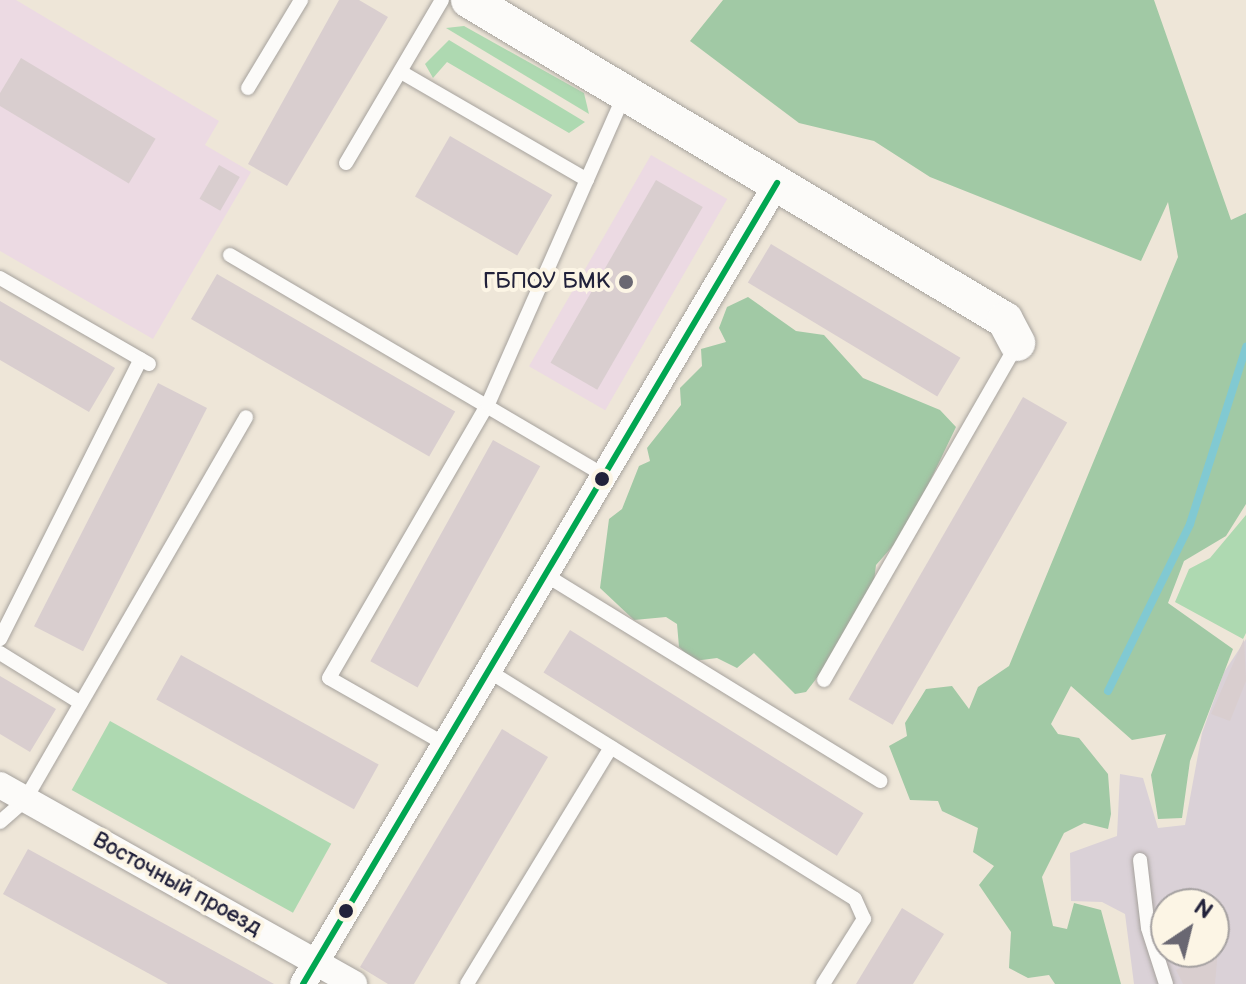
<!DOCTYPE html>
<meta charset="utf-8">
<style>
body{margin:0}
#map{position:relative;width:1246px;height:984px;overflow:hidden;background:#eee6d8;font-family:"Balsamiq Sans",sans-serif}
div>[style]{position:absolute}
.built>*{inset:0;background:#ecdae3;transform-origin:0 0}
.industrial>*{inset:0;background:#dad1d7}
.green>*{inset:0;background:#aed9b1;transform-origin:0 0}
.forest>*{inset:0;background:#a1c9a5}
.stream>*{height:8px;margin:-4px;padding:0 4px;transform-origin:4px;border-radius:4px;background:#81c9d2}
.building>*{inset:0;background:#d9cecf;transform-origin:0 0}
.roads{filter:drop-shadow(0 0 2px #a6a29d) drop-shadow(0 0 2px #a6a29d)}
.lane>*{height:14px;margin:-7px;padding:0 7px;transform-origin:7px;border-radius:7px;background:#fcfbf9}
.street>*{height:26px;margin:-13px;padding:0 13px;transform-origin:13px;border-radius:13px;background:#fcfbf9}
.secondary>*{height:36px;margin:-18px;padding:0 18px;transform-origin:18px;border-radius:18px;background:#fcfbf9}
.bus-1>*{height:6px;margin:-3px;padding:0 3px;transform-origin:3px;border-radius:3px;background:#00a651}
.dots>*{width:22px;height:22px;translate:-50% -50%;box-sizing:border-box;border:4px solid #fcf5e5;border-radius:50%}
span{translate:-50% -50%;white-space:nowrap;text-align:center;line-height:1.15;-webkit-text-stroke:8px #fcf5e5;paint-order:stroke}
.poi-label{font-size:22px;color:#22223b}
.right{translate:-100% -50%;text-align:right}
.street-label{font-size:22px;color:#22223b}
.north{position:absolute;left:1150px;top:888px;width:80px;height:80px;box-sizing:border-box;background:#fcf5e5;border:2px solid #a5a1a1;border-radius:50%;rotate:35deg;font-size:22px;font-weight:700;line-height:32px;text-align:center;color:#22223b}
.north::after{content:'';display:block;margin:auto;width:28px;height:36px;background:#696772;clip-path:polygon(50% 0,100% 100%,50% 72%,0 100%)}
</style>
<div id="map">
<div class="built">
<i style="clip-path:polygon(0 0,16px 0,219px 121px,205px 145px,251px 172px,153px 339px,0 251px)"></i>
<i style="left:651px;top:155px;width:88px;height:244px;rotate:30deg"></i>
</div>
<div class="industrial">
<i style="clip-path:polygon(evenodd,1246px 639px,1246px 984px,1134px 984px,1125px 914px,1102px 902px,1071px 901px,1070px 853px,1117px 836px,1120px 774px,1143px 778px,1158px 828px,1185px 825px,1202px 733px,1224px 672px,1246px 639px,1166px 904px,1214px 904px,1214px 952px,1166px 952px,1166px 904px)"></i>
</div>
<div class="green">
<i style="clip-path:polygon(464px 26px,584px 93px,589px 114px,446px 28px)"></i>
<i style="clip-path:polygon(449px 40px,585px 122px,569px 133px,447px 62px,433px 78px,425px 64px)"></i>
<i style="clip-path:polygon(1246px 515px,1246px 633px,1243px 639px,1175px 602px,1189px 569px,1210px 558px)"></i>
<i style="left:110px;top:721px;width:253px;height:79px;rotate:29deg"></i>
</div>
<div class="forest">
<i style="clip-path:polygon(723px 0,1154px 0,1231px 220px,1246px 213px,1246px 504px,1226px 536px,1184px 561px,1168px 603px,1233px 649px,1190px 761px,1182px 818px,1158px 819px,1151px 775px,1166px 734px,1132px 740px,1071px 686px,1051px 724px,1058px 734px,1079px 738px,1108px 774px,1111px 814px,1108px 829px,1084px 823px,1064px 833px,1042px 877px,1053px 926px,1067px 929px,1074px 903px,1101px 910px,1121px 984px,1055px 984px,1049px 975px,1028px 978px,1009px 968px,1011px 932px,979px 885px,994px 866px,973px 852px,978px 828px,942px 811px,938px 801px,910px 800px,889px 746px,907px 736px,905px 723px,926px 689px,952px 686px,969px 709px,978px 687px,1009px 666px,1178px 257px,1168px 202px,1141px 261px,930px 177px,874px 141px,799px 123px,690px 41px)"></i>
<i style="clip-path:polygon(748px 297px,796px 331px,824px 335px,863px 378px,940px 410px,956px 427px,906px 531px,876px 565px,873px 590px,830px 661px,806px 692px,795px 694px,754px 653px,737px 668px,717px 658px,694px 661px,679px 647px,677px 624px,666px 617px,634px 620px,600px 588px,609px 519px,622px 509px,639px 466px,650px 461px,647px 448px,681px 405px,680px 388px,702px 366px,701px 349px,726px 342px,719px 328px,727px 307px)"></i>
</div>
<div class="stream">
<i style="left:1108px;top:691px;width:186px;rotate:-63.8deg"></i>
<i style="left:1190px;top:524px;width:186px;rotate:-72.4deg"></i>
</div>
<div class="building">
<i style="clip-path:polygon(339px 0,359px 0,388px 17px,287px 186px,248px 164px)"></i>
<i style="left:21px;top:58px;width:157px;height:52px;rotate:31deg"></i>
<i style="left:450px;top:136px;width:118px;height:70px;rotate:30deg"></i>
<i style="left:219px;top:165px;width:24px;height:39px;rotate:30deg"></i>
<i style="left:656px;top:180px;width:54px;height:211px;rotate:30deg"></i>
<i style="left:771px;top:244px;width:221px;height:45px;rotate:31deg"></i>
<i style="left:217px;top:274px;width:275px;height:52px;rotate:30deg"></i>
<i style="clip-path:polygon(0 301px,115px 368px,89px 412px,0 360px)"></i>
<i style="left:158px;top:383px;width:55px;height:273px;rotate:27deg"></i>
<i style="left:1023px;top:397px;width:51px;height:349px;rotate:30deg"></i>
<i style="left:493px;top:440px;width:54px;height:253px;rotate:29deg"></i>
<i style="left:570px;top:630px;width:346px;height:50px;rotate:32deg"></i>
<i style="clip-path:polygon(1244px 639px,1246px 681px,1230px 721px,1211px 714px)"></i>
<i style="left:181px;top:655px;width:226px;height:51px;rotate:29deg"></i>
<i style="clip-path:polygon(0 676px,56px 709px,30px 752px,0 734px)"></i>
<i style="clip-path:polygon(502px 729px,548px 757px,414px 984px,388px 984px,360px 967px)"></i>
<i style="clip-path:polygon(28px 849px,274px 984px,168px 984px,3px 894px)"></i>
<i style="clip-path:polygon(902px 908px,944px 934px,913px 984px,856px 984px)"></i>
<i style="clip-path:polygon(1218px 949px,1215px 984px,1183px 984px,1176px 970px)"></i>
</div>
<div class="roads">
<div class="lane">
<i style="left:401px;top:72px;width:215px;rotate:30.1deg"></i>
<i style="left:248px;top:88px;width:103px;rotate:-58.9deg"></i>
<i style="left:346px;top:163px;width:189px;rotate:-59.5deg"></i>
<i style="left:230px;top:255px;width:434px;rotate:30.5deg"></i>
<i style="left:0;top:278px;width:172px;rotate:30deg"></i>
<i style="left:544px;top:574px;width:395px;rotate:31.6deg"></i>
<i style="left:0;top:639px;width:313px;rotate:-63.3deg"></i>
<i style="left:0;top:653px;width:95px;rotate:31.7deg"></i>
<i style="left:487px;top:670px;width:433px;rotate:31.9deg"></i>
<i style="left:855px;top:899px;width:22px;rotate:66deg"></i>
<i style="left:864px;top:919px;width:77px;rotate:122.2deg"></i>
<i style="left:824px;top:680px;width:387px;rotate:-60.1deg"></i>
<i style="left:443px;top:743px;width:131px;rotate:-150.3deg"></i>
<i style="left:329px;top:678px;width:317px;rotate:-59.9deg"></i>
<i style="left:488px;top:404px;width:340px;rotate:-66.2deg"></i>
<i style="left:0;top:822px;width:33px;rotate:-41deg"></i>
<i style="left:25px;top:800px;width:442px;rotate:-60deg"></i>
<i style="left:1140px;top:860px;width:68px;rotate:83.3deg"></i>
<i style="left:1148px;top:928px;width:59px;rotate:72.2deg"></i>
<i style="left:467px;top:984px;width:277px;rotate:-58.7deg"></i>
</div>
<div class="street">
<i style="left:0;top:785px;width:406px;rotate:29.3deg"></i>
<i style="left:303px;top:984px;width:931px;rotate:-59.38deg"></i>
</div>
<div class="secondary">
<i style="left:469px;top:0;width:624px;rotate:30.84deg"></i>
<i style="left:1005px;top:320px;width:26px;rotate:62deg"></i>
</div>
</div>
<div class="bus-1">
<i style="left:303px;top:984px;width:931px;rotate:-59.38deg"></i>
</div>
<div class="dots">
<i style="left:626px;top:282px;background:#696772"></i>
<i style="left:602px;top:479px;background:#22223b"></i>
<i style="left:346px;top:911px;background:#22223b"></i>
</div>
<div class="poi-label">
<span class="right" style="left:610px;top:282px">ГБПОУ БМК</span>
</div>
<div class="street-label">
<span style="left:177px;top:884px;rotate:29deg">Восточный проезд</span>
</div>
<div class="north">N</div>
</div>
